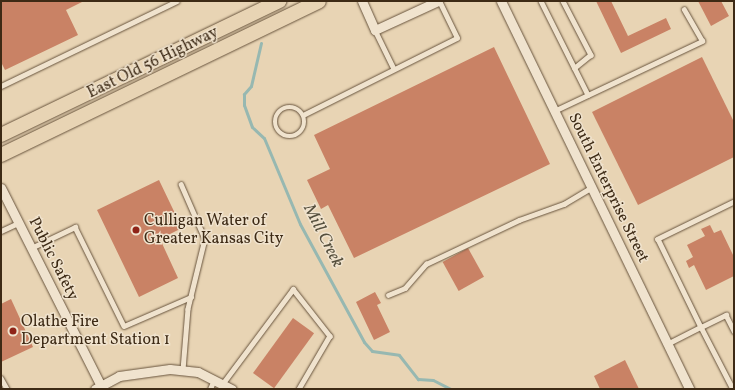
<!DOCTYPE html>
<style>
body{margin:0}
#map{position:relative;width:735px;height:390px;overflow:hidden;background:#e8d4b4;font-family:Vollkorn,serif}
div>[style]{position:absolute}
.stream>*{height:3px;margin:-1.5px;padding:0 1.5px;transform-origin:1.5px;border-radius:1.5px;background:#97b8b1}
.building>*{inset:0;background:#c98265;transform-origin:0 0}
.roads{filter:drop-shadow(0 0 1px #68543d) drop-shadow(0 0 1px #68543d)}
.service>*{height:4.5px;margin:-2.25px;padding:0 2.25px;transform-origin:2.25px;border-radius:2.25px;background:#f0e3ce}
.service>.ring{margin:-2.25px;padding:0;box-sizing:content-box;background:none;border:4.5px solid #f0e3ce;border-radius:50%}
.minor>*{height:9px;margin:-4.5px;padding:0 4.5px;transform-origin:4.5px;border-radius:4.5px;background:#f0e3ce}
.primary>*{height:14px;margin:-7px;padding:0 7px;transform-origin:7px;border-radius:7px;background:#e8d4b4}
.dots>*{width:11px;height:11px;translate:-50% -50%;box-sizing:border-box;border:2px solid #f0e3ce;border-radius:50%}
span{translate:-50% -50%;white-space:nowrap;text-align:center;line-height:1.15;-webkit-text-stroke:3px #f0e3ce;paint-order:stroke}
.street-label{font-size:16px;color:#3d2a15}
.poi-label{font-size:16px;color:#3d2a15}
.left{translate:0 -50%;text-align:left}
.water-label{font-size:17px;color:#544e3c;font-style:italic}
.frame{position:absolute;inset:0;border:2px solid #3d2a15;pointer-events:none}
</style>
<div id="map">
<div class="stream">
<i style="left:261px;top:43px;width:44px;rotate:103.1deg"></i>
<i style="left:251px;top:86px;width:11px;rotate:131deg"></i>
<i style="left:244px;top:94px;width:11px;rotate:90deg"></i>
<i style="left:244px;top:105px;width:23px;rotate:70deg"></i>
<i style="left:252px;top:127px;width:16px;rotate:43deg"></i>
<i style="left:264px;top:138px;width:93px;rotate:67.3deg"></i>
<i style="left:300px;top:224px;width:134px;rotate:61.5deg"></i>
<i style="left:364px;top:342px;width:12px;rotate:48deg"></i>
<i style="left:372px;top:351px;width:27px;rotate:8deg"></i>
<i style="left:399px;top:355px;width:31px;rotate:52deg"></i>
<i style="left:418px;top:379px;width:15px;rotate:4deg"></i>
<i style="left:433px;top:380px;width:20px;rotate:27deg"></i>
</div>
<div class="building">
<i style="clip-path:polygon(1px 1px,84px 1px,66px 10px,78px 35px,5px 70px,1px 62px)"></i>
<i style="clip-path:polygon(596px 1px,611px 1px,628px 36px,666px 18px,671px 29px,621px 53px)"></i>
<i style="clip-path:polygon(698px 1px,721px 1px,729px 16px,711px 26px)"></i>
<i style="clip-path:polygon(494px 47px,550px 164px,354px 258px,328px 205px,321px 209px,307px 180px,330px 169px,314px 135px)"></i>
<i style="clip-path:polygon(702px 57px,734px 122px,734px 157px,638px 205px,592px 112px)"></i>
<i style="clip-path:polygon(159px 180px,182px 228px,160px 239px,178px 278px,139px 297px,97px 210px)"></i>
<i style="clip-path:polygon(710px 225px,714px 233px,721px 230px,734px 257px,734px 276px,706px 290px,694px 265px,689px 268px,686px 261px,693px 257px,687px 245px,705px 236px,701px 229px)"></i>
<i style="left:468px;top:248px;width:33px;height:29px;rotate:61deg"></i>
<i style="clip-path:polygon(375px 292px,381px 303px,377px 305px,390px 332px,374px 340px,356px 302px)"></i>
<i style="clip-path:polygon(11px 299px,33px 347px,1px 362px,1px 304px)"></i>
<i style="left:293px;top:318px;width:26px;height:68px;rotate:36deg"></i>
<i style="clip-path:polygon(625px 360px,639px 389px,600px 389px,594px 376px)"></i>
</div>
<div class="roads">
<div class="service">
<i style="left:541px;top:1px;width:105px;rotate:63.4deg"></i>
<i style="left:563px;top:1px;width:61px;rotate:62.6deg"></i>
<i style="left:591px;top:55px;width:21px;rotate:141deg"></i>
<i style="left:375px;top:30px;width:43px;rotate:64deg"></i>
<i style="left:1px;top:86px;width:195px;rotate:-25.8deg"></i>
<i class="ring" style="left:275px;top:107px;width:25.5px;height:25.5px"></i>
<i style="left:554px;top:111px;width:164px;rotate:-25.3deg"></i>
<i style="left:702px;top:41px;width:36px;rotate:-120deg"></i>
<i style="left:303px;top:115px;width:172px;rotate:-26.6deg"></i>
<i style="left:457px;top:38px;width:41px;rotate:-115.9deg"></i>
<i style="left:181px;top:184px;width:60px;rotate:66.4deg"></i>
<i style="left:205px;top:239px;width:72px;rotate:103.7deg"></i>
<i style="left:188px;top:309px;width:61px;rotate:94.7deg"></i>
<i style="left:734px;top:202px;width:85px;rotate:154deg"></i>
<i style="left:658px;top:239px;width:98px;rotate:64deg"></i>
<i style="left:701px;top:327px;width:28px;rotate:-26deg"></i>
<i style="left:726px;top:315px;width:18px;rotate:63deg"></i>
<i style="left:1px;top:231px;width:19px;rotate:-25deg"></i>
<i style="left:31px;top:248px;width:49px;rotate:-25.5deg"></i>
<i style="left:75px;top:227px;width:110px;rotate:63.7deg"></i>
<i style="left:124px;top:326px;width:73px;rotate:-23.4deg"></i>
<i style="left:388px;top:295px;width:18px;rotate:-22deg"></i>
<i style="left:405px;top:288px;width:32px;rotate:-49deg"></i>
<i style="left:426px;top:264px;width:103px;rotate:-25.3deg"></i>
<i style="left:519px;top:220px;width:48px;rotate:-19.6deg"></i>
<i style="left:564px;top:204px;width:31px;rotate:-31deg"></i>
<i style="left:667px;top:344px;width:38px;rotate:-27deg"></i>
<i style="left:701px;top:327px;width:70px;rotate:62.7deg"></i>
<i style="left:1px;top:378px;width:13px;rotate:61deg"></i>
<i style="left:223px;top:383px;width:117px;rotate:-53.3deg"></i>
<i style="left:293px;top:289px;width:60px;rotate:51.8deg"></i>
<i style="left:330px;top:336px;width:61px;rotate:120.3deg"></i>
<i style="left:210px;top:389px;width:10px;rotate:-66deg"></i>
</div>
<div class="minor">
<i style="left:362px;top:1px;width:32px;rotate:66deg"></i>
<i style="left:375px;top:30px;width:69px;rotate:-24.7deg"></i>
<i style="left:501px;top:1px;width:431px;rotate:64.1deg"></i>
<i style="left:1px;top:188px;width:222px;rotate:63.2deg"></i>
<i style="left:95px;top:389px;width:27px;rotate:-28deg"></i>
<i style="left:119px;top:376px;width:51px;rotate:-7.8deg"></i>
<i style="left:170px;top:369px;width:28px;rotate:6deg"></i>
<i style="left:198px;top:372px;width:38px;rotate:27deg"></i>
</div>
<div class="primary">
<i style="left:1px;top:135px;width:309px;rotate:-25.7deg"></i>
<i style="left:1px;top:155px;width:353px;rotate:-25.8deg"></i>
</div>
</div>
<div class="dots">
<i style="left:136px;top:230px;background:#8f2418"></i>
<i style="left:13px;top:331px;background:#8f2418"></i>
</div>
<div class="street-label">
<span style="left:153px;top:63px;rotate:-26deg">East Old 56 Highway</span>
<span style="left:608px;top:188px;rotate:64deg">South Enterprise Street</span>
<span style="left:53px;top:259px;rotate:63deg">Public Safety</span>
</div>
<div class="poi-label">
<span class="left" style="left:144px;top:230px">Culligan Water of<br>Greater Kansas City</span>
<span class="left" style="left:21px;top:331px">Olathe Fire<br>Department Station 1</span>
</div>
<div class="water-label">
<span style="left:323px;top:236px;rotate:63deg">Mill Creek</span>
</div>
<div class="frame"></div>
</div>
